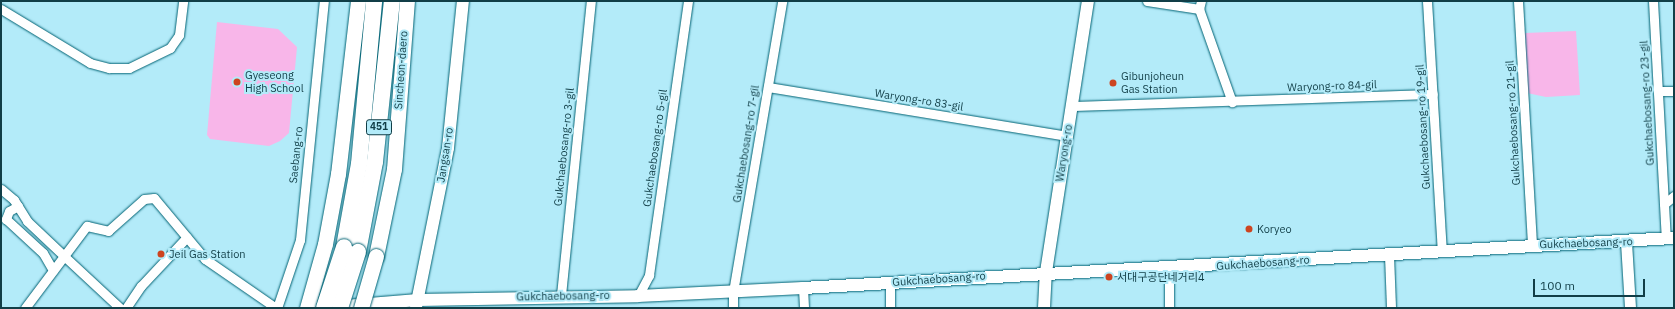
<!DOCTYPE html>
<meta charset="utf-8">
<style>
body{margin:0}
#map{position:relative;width:1675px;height:309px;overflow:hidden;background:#b3ebf9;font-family:"IBM Plex Sans","Noto Sans KR",sans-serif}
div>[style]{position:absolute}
.green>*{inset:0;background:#f8b6e9}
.roads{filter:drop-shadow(0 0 1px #036374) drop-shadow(0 0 1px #036374)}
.minor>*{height:9px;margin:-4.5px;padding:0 4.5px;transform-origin:4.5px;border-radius:4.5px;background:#fff}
.tertiary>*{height:11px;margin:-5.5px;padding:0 5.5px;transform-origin:5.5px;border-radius:5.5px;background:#fff}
.secondary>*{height:12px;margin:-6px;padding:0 6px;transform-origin:6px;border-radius:6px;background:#fff}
.trunk>*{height:15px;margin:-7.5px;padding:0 7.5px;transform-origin:7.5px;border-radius:7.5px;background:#fff}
.motorway>*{height:16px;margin:-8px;padding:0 8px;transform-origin:8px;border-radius:8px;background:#fff}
.bridges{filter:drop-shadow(0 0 1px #036374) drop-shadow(0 0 1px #036374)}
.trunk-bridge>*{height:15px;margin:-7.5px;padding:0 7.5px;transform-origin:7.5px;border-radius:7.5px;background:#fff}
.motorway-bridge>*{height:16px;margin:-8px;padding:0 8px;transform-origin:8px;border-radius:8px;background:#fff}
.dots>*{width:11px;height:11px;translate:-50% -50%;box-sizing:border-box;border:2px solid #b3ebf9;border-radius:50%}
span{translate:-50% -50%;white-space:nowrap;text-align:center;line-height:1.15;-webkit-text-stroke:4px #b3ebf9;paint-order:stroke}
.shield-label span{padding:1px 3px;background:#b3ebf9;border:1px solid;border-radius:3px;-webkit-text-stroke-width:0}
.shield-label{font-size:10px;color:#113e47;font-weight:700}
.street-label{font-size:11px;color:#113e47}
.poi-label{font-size:11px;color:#113e47}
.left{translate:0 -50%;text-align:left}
.frame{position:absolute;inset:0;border:2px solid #113e47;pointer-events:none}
.scale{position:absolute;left:1533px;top:279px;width:112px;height:18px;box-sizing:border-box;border:2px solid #113e47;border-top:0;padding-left:5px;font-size:12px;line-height:14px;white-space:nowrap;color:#113e47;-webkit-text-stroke:3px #b3ebf9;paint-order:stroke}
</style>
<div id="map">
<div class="green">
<i style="clip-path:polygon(217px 22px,278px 29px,297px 47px,289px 133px,280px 141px,269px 146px,210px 139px,207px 135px)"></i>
<i style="clip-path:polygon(1576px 31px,1580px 95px,1546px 97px,1527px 93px,1525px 33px)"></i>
</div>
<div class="roads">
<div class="minor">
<i style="left:1147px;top:1px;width:53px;rotate:8.7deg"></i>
<i style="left:1201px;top:1px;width:8px;rotate:104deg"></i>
<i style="left:1199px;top:9px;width:99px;rotate:70.5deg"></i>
<i style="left:1427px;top:1px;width:250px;rotate:86.6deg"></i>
<i style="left:1518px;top:1px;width:243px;rotate:86.7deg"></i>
<i style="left:1653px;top:1px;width:237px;rotate:86.9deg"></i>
<i style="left:1px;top:9px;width:104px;rotate:31.2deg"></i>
<i style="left:90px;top:63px;width:20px;rotate:15deg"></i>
<i style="left:109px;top:68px;width:20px"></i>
<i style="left:129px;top:68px;width:46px;rotate:-26deg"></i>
<i style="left:170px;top:48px;width:16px;rotate:-55deg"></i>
<i style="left:179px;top:35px;width:34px;rotate:-83deg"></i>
<i style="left:768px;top:87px;width:302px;rotate:9.3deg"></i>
<i style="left:1658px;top:91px;width:16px"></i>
<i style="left:1071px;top:106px;width:362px;rotate:-1.9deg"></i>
<i style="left:1px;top:189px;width:17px;rotate:40deg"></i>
<i style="left:14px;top:200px;width:25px;rotate:58deg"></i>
<i style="left:27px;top:221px;width:51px;rotate:43.4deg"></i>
<i style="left:64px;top:256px;width:38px;rotate:-53deg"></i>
<i style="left:87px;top:226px;width:22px;rotate:13deg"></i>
<i style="left:108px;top:231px;width:48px;rotate:-41.6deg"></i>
<i style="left:144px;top:199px;width:10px;rotate:-6deg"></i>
<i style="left:154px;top:198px;width:80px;rotate:50.1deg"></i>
<i style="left:205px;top:259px;width:86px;rotate:34.6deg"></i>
<i style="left:1664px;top:204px;width:13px;rotate:-39deg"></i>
<i style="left:18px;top:206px;width:10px;rotate:151deg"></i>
<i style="left:9px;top:211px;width:9px;rotate:111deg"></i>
<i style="left:6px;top:219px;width:50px;rotate:42.6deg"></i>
<i style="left:43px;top:253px;width:20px;rotate:60deg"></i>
<i style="left:1389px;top:255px;width:53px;rotate:87.8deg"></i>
<i style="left:1169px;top:269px;width:39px;rotate:90deg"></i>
<i style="left:890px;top:282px;width:26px;rotate:90deg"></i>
<i style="left:803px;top:288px;width:20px;rotate:87deg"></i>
<i style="left:561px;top:295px;width:296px;rotate:-84.2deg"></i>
<i style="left:638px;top:296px;width:24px;rotate:-62deg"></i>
<i style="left:649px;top:275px;width:277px;rotate:-81.9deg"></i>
<i style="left:25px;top:308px;width:65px;rotate:-53.1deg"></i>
<i style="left:64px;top:256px;width:76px;rotate:42.9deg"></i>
<i style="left:126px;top:308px;width:27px;rotate:-56deg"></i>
<i style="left:141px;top:286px;width:67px;rotate:-46.8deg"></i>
<i style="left:277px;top:308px;width:72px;rotate:-71.3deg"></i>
<i style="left:300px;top:240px;width:240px;rotate:-84.3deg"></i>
<i style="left:733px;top:308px;width:16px;rotate:-90deg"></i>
<i style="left:733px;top:292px;width:295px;rotate:-80.4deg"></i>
</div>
<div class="tertiary">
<i style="left:1626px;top:242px;width:66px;rotate:86.5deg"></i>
</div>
<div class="secondary">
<i style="left:333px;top:307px;width:85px;rotate:-4.7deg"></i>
<i style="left:418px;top:300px;width:220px;rotate:-1deg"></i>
<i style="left:638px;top:296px;width:165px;rotate:-2.8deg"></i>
<i style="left:803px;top:288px;width:872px;rotate:-3.29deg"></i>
<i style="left:416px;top:307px;width:162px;rotate:-78.6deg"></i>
<i style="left:448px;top:148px;width:148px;rotate:-84.2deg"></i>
<i style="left:1044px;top:308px;width:36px;rotate:-87deg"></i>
<i style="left:1046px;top:272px;width:274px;rotate:-81.2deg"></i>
</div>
<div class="trunk">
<i style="left:376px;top:256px;width:89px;rotate:-78.3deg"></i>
<i style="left:394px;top:169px;width:169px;rotate:-85.6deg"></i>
<i style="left:307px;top:308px;width:66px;rotate:-74.3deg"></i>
<i style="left:325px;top:244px;width:71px;rotate:-79.5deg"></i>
<i style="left:338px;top:174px;width:174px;rotate:-83.4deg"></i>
</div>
<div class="motorway">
<i style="left:344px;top:247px;width:84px;rotate:-79.8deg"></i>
<i style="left:359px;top:164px;width:164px;rotate:-84.7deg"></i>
<i style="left:358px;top:252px;width:92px;rotate:-79.3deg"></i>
<i style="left:375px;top:162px;width:162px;rotate:-84deg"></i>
</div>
</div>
<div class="bridges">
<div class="trunk-bridge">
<i style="left:361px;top:308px;width:54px;rotate:-73.9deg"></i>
</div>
<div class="motorway-bridge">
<i style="left:324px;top:308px;width:64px;rotate:-71.8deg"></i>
<i style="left:340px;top:308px;width:59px;rotate:-72.2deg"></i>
</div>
</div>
<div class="dots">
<i style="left:237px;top:82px;background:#cd4420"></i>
<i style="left:1113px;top:83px;background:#cd4420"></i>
<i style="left:1249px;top:229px;background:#cd4420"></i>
<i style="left:161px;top:254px;background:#cd4420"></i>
<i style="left:1109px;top:277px;background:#cd4420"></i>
</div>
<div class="shield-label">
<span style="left:379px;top:127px">451</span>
</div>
<div class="street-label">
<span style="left:401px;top:70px;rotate:-86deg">Sincheon-daero</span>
<span style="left:1332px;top:86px;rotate:-2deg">Waryong-ro 84-gil</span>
<span style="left:919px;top:100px;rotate:9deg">Waryong-ro 83-gil</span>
<span style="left:1647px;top:103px;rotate:-93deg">Gukchaebosang-ro 23-gil</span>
<span style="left:1513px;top:123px;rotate:-93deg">Gukchaebosang-ro 21-gil</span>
<span style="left:1423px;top:127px;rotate:-93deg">Gukchaebosang-ro 19-gil</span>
<span style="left:746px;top:144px;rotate:-81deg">Gukchaebosang-ro 7-gil</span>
<span style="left:564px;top:147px;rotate:-84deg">Gukchaebosang-ro 3-gil</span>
<span style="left:655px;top:148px;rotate:-82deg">Gukchaebosang-ro 5-gil</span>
<span style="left:1064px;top:153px;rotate:-81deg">Waryong-ro</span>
<span style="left:296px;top:155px;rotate:-84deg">Saebang-ro</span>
<span style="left:445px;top:155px;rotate:-81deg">Jangsan-ro</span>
<span style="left:1586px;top:243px;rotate:-2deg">Gukchaebosang-ro</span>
<span style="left:1263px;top:263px;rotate:-4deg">Gukchaebosang-ro</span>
<span style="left:939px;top:279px;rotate:-4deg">Gukchaebosang-ro</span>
<span style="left:563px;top:296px;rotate:-1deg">Gukchaebosang-ro</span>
</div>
<div class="poi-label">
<span class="left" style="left:245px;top:82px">Gyeseong<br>High School</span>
<span class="left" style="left:1121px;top:83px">Gibunjoheun<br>Gas Station</span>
<span class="left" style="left:1257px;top:229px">Koryeo</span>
<span class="left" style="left:169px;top:254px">Jeil Gas Station</span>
<span class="left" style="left:1117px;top:277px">서대구공단네거리4</span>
</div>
<div class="frame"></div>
<div class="scale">100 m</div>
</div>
